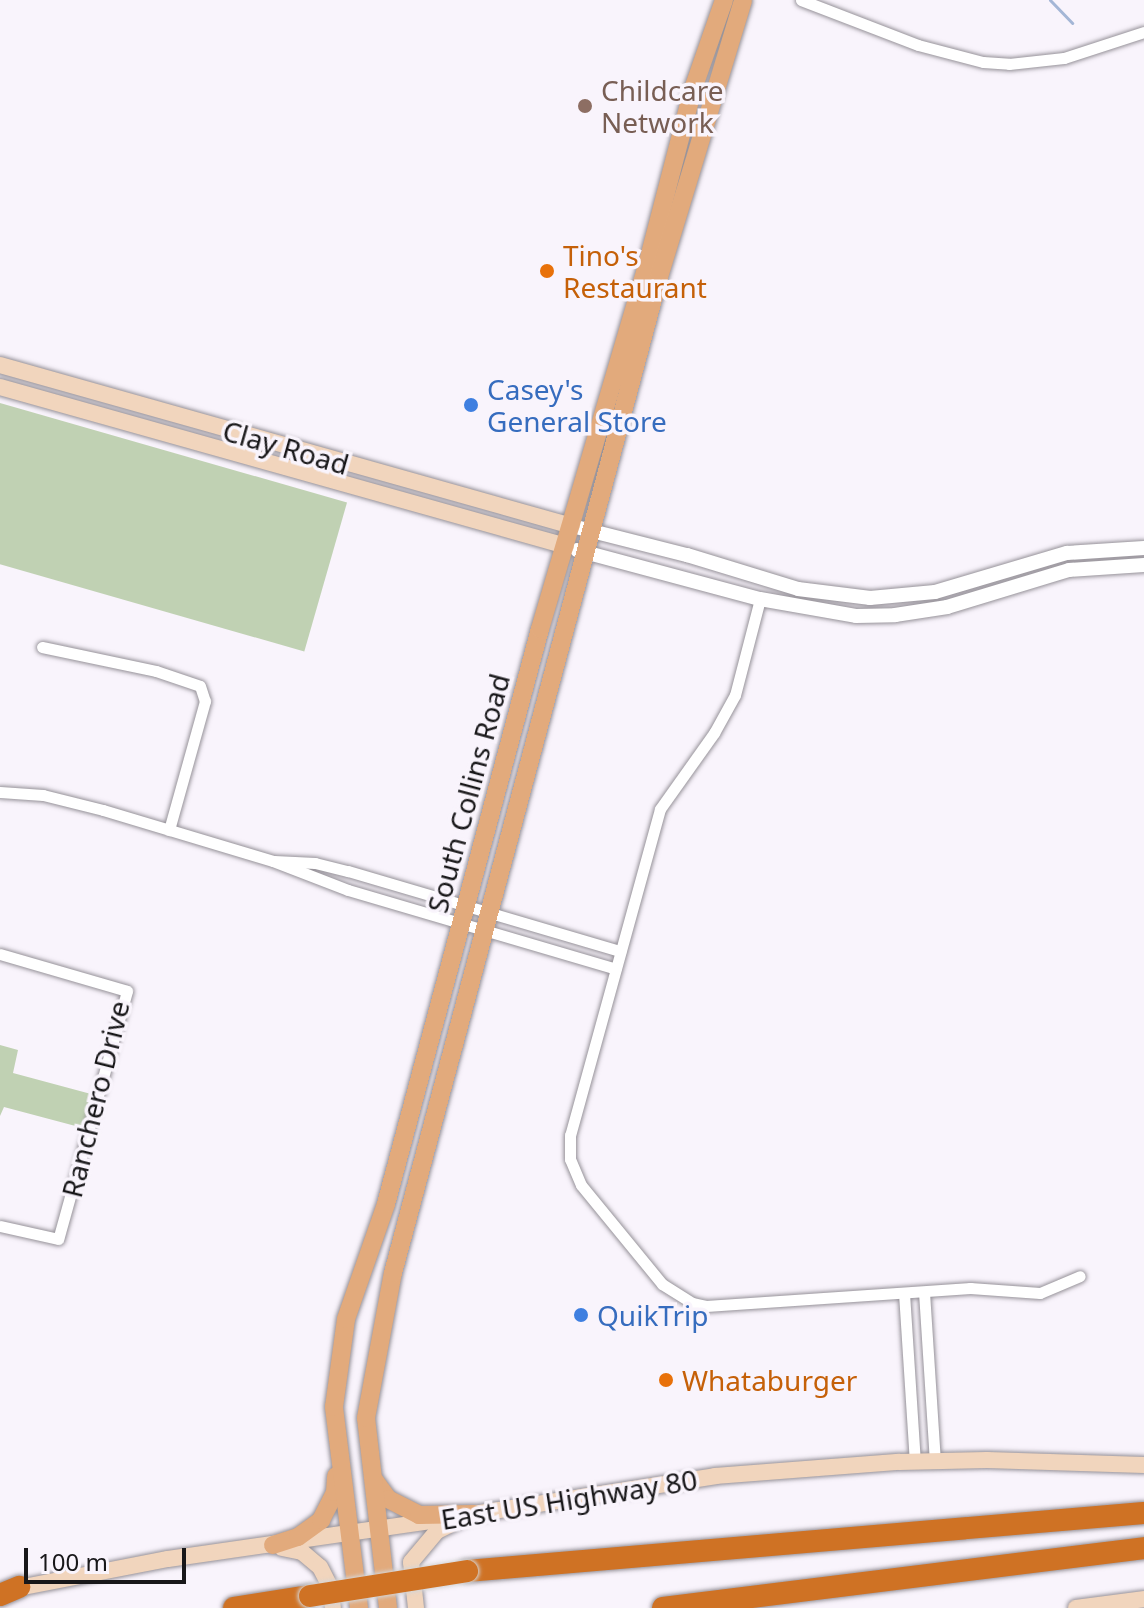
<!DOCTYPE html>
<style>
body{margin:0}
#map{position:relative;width:1144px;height:1608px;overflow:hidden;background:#f9f4fc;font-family:"Noto Sans",sans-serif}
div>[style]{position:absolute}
.green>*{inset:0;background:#c0d1b3;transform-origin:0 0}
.stream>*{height:3px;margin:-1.5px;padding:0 1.5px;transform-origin:1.5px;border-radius:1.5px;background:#a4b6d6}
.roads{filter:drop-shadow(0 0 2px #969299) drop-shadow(0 0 2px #969299)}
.minor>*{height:11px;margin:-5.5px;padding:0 5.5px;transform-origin:5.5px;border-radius:5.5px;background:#fff}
.tertiary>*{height:14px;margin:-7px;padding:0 7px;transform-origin:7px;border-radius:7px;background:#fff}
.secondary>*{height:16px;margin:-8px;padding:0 8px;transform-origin:8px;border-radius:8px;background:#f1d5bd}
.primary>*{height:18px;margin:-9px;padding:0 9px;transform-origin:9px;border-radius:9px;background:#e2aa7c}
.motorway>*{height:22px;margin:-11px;padding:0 11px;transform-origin:11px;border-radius:11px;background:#cf7224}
.bridges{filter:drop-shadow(0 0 2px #d5d5d6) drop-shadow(0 0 2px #d5d5d6)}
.motorway-bridge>*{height:22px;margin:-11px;padding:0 11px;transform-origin:11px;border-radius:11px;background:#cf7224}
.dots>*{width:22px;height:22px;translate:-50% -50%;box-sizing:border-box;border:4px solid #f9f4fc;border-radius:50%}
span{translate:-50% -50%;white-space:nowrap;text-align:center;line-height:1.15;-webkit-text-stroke:7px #f9f4fc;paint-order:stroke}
.education-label{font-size:28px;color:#785e54}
.left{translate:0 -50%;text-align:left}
.food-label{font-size:28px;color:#c56008}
.shop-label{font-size:28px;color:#366cbe}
.street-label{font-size:28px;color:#181719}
.scale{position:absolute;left:24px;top:1548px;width:162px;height:36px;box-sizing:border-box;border:4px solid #181719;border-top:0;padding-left:10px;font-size:24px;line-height:28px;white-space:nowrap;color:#181719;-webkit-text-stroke:6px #f9f4fc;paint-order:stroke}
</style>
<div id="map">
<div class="green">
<i style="left:0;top:403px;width:361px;height:155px;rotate:16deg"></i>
<i style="clip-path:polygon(0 1045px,18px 1050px,13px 1073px,91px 1094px,83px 1128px,4px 1107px,0 1116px)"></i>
</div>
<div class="stream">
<i style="left:1050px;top:0;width:32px;rotate:46deg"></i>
</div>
<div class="roads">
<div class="minor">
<i style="left:801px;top:0;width:125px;rotate:21deg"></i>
<i style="left:918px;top:45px;width:67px;rotate:14.7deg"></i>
<i style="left:983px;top:62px;width:26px;rotate:4deg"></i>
<i style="left:1009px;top:64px;width:55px;rotate:-6.2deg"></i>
<i style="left:1064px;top:58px;width:84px;rotate:-18deg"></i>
<i style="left:760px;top:599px;width:99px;rotate:104.6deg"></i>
<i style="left:735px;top:695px;width:43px;rotate:118.9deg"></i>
<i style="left:714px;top:733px;width:93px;rotate:125.4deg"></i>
<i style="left:660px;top:809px;width:338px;rotate:105.4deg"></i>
<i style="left:570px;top:1135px;width:24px;rotate:90deg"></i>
<i style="left:570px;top:1159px;width:28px;rotate:67deg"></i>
<i style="left:581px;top:1185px;width:128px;rotate:50.7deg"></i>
<i style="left:662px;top:1284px;width:36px;rotate:32deg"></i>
<i style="left:693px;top:1303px;width:13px;rotate:13deg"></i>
<i style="left:706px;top:1306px;width:265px;rotate:-3.9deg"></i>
<i style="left:970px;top:1288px;width:70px;rotate:4.1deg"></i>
<i style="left:1040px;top:1293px;width:43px;rotate:-23deg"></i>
<i style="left:42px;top:647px;width:116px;rotate:11.9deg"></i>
<i style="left:156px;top:671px;width:46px;rotate:18.8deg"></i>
<i style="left:200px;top:686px;width:16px;rotate:72deg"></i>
<i style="left:205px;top:701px;width:134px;rotate:105.6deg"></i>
<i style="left:0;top:792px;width:43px;rotate:4deg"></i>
<i style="left:43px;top:795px;width:62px;rotate:14deg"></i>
<i style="left:103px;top:810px;width:177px;rotate:16.7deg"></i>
<i style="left:273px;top:861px;width:80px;rotate:21.1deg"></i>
<i style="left:348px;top:890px;width:279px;rotate:16.4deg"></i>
<i style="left:274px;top:861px;width:41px;rotate:2.8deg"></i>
<i style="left:315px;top:863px;width:34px;rotate:14deg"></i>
<i style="left:348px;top:871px;width:284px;rotate:16.4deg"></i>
<i style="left:0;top:954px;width:132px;rotate:16.2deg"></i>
<i style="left:127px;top:991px;width:257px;rotate:105.5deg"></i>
<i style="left:58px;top:1239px;width:59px;rotate:-167.4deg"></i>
<i style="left:924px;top:1292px;width:169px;rotate:86.3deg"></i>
<i style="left:904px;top:1293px;width:168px;rotate:86.3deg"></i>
</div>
<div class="tertiary">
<i style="left:572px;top:526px;width:119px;rotate:14.2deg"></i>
<i style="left:687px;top:555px;width:116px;rotate:17deg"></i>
<i style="left:798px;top:589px;width:73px;rotate:7.1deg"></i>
<i style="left:870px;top:598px;width:65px;rotate:-5.3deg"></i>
<i style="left:935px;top:592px;width:138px;rotate:-16.5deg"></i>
<i style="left:1067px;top:553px;width:77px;rotate:-3.7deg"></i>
<i style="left:577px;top:550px;width:189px;rotate:15deg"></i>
<i style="left:760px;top:599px;width:97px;rotate:10deg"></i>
<i style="left:856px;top:616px;width:39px;rotate:-1deg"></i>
<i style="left:895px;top:615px;width:53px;rotate:-8.7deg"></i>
<i style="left:947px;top:607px;width:127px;rotate:-16.9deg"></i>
<i style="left:1069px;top:570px;width:75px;rotate:-3.8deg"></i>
</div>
<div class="secondary">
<i style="left:0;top:365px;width:594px;rotate:15.72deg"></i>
<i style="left:0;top:387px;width:588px;rotate:15.69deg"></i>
<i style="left:461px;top:1516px;width:257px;rotate:-8.9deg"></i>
<i style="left:715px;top:1476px;width:185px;rotate:-4.4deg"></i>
<i style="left:899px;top:1462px;width:88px;rotate:-1.3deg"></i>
<i style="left:987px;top:1460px;width:157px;rotate:1.8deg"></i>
<i style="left:282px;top:1548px;width:20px;rotate:11deg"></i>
<i style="left:302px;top:1552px;width:23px;rotate:40deg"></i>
<i style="left:320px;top:1567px;width:22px;rotate:63deg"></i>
<i style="left:330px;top:1587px;width:21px;rotate:82deg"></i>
<i style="left:8px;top:1590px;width:163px;rotate:-11deg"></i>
<i style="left:168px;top:1559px;width:274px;rotate:-8.2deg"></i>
<i style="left:416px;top:1608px;width:46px;rotate:-96.2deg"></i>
<i style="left:411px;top:1562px;width:40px;rotate:-50deg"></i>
<i style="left:437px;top:1531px;width:39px;rotate:-26deg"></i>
<i style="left:1076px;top:1608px;width:69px;rotate:-7.5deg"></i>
</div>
<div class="primary">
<i style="left:375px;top:1481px;width:22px;rotate:54deg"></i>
<i style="left:388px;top:1499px;width:35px;rotate:27deg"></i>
<i style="left:419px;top:1515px;width:55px;rotate:-1deg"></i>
<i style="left:273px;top:1545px;width:26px;rotate:-18deg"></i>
<i style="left:298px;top:1537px;width:29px;rotate:-36deg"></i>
<i style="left:321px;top:1520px;width:31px;rotate:-63deg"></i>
<i style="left:335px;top:1492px;width:16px;rotate:-86deg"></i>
<i style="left:359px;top:1608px;width:203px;rotate:-97.1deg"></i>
<i style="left:334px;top:1407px;width:89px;rotate:-82.2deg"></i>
<i style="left:346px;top:1319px;width:122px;rotate:-70.8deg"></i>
<i style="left:386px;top:1204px;width:595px;rotate:-75.01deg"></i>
<i style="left:540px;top:629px;width:371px;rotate:-73.6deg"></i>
<i style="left:645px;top:273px;width:190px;rotate:-75.4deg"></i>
<i style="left:693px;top:89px;width:94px;rotate:-70.8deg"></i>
<i style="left:388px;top:1608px;width:191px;rotate:-96.6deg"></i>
<i style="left:366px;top:1418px;width:147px;rotate:-79.5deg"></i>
<i style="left:393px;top:1273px;width:1031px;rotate:-75.05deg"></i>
<i style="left:659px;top:277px;width:289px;rotate:-73.1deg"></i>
</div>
<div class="motorway">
<i style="left:467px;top:1571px;width:679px;rotate:-4.9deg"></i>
<i style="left:0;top:1595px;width:21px;rotate:-23deg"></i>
<i style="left:234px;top:1608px;width:77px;rotate:-9deg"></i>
<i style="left:663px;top:1608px;width:485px;rotate:-7.1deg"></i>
</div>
</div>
<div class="bridges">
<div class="motorway-bridge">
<i style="left:310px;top:1596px;width:159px;rotate:-9deg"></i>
</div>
</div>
<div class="dots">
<i style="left:585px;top:106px;background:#8d6e63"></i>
<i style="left:547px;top:271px;background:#e8710a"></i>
<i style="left:471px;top:405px;background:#3f7fe0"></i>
<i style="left:581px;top:1315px;background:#3f7fe0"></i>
<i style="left:666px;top:1380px;background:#e8710a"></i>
</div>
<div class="education-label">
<span class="left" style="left:601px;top:106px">Childcare<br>Network</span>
</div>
<div class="food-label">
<span class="left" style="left:563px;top:271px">Tino's<br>Restaurant</span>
<span class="left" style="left:682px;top:1380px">Whataburger</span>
</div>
<div class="shop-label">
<span class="left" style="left:487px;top:405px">Casey's<br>General Store</span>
<span class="left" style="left:597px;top:1315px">QuikTrip</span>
</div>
<div class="street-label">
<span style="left:286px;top:447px;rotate:16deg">Clay Road</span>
<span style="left:468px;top:793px;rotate:-75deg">South Collins Road</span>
<span style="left:95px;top:1099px;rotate:-76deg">Ranchero Drive</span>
<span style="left:569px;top:1499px;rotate:-9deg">East US Highway 80</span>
</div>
<div class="scale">100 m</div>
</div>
